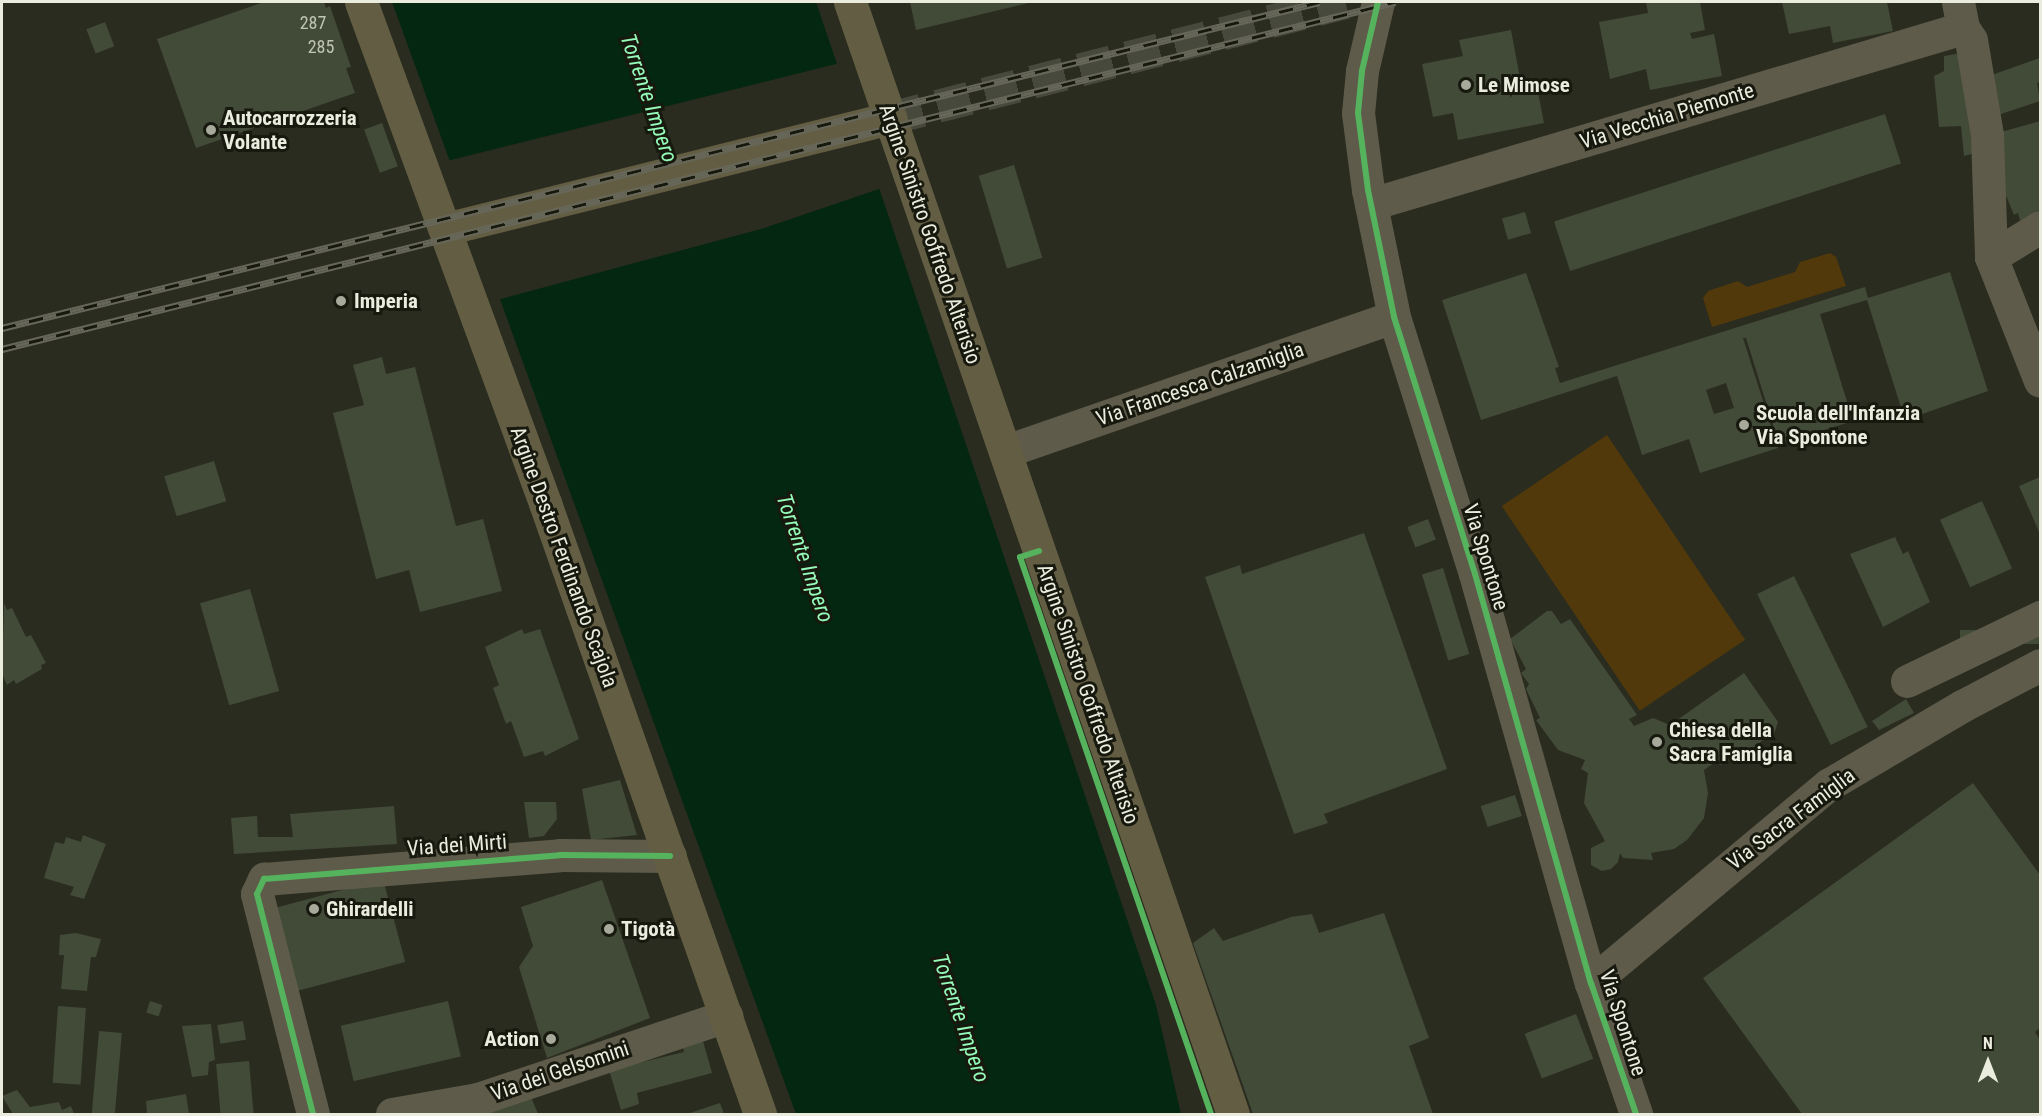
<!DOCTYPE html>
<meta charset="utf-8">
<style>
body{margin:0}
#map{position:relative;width:2042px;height:1116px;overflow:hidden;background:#2a2c1f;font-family:"Roboto Condensed",sans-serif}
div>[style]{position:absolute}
.green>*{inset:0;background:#52390b;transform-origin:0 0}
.water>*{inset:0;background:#042711}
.pier>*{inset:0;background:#2a2c1f}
.building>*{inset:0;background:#424a38;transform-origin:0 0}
.major-tunnel>*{height:33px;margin-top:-16.5px;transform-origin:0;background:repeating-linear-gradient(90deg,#47493c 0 33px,transparent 0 49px)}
.minor>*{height:33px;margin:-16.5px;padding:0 16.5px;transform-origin:16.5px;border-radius:16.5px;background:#5e5b4a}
.major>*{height:33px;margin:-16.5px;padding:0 16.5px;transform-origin:16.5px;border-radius:16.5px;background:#635e43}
.rail>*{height:7px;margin-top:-3.5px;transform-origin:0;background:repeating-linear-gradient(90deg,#17180e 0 14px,#666659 0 28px);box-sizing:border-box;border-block:2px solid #666659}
.cycleway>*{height:6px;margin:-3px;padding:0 3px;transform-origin:3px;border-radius:3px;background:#56b35d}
.dots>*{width:16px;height:16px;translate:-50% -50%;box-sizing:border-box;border:3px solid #17180e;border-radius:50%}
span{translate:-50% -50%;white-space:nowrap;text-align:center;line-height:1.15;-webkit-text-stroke:6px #17180e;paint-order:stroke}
.number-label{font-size:18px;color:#c0c4b4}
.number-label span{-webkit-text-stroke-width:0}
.poi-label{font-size:21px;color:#eaedde;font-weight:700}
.left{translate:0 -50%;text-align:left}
.right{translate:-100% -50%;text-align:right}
.street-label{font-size:21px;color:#eaedde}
.water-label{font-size:22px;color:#95fbb9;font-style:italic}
.frame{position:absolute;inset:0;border:3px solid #eaedde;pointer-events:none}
.north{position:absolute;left:1958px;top:1032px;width:60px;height:60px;-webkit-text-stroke:4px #17180e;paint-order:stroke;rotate:0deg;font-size:16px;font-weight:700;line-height:24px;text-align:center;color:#eaedde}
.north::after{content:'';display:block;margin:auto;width:21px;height:27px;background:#eaedde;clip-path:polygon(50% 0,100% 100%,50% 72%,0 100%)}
</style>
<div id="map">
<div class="green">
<i style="clip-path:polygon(1830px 253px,1836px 257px,1846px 286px,1712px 327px,1703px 298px,1708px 291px,1738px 281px,1747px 287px,1795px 272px,1800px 262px)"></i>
<i style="left:1607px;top:435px;width:247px;height:127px;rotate:56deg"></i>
</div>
<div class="water">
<i style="clip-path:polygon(392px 2px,816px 2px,1156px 1005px,1181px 1114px,796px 1114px)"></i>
</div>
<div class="pier">
<i style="clip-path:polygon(840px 63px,882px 188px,761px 229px,497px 300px,447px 161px)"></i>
</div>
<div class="building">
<i style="clip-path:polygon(264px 2px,324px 2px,326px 8px,330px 6px,351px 67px,346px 68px,355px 93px,196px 148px,157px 39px)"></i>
<i style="clip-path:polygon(910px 2px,1033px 2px,916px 30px)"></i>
<i style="clip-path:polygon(1646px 2px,1700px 2px,1705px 30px,1690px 33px,1692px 39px,1714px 34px,1722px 76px,1650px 90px,1646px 69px,1610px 79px,1599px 22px,1648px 13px)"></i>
<i style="clip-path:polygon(1782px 2px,1887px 2px,1893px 31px,1833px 43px,1830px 26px,1789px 34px)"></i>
<i style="left:105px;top:22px;width:26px;height:20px;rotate:69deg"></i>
<i style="clip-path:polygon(1511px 30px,1520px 78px,1505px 81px,1507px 87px,1536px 82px,1544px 123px,1458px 140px,1453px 113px,1433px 117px,1422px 64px,1463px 56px,1459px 40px)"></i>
<i style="clip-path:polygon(1968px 52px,1979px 152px,1964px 156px,1961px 126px,1939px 127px,1934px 76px,1944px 71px,1944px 56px)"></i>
<i style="clip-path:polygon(2040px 58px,2040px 82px,2037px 83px,2040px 101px,1998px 115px,1986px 77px)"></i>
<i style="left:1885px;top:114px;width:52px;height:348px;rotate:72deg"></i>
<i style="clip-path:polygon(2040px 121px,2040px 210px,2021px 224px,2018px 213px,2014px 215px,2000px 181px,1994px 134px)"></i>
<i style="left:382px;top:123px;width:46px;height:19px;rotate:70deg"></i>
<i style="left:1014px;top:165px;width:97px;height:37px;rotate:73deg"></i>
<i style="left:1525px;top:212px;width:22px;height:24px;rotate:74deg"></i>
<i style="clip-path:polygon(evenodd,1950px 272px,1988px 391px,1905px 420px,1867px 300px,1820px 314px,1853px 421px,1779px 444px,1746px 338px,1743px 338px,1778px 448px,1700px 473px,1689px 439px,1642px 455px,1617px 376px,1481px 420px,1442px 300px,1526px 273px,1559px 367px,1555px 368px,1560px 383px,1865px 287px,1868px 298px,1950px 272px,1726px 383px,1734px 408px,1714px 414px,1706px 390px,1726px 383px)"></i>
<i style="clip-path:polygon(382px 357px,386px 374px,415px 367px,456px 526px,483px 519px,502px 591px,420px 612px,409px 570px,376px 579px,333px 413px,364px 405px,353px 365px)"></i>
<i style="left:214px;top:461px;width:42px;height:52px;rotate:73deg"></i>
<i style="clip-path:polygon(2040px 477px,2040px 534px,2019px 486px)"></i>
<i style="left:1982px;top:501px;width:74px;height:46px;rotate:66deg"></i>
<i style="left:1428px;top:519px;width:22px;height:22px;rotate:69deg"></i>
<i style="clip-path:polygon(1364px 533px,1447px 769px,1324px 814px,1328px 823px,1294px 834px,1205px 577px,1240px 565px,1242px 574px)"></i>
<i style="clip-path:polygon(1895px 537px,1903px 554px,1908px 551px,1930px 602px,1883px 627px,1850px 554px)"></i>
<i style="left:1443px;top:568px;width:90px;height:22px;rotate:73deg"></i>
<i style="left:1794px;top:576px;width:168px;height:41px;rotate:64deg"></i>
<i style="left:250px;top:589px;width:106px;height:52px;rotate:74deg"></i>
<i style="clip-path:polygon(4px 603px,7px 610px,12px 608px,26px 637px,31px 635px,46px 663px,41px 665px,42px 669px,16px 684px,14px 680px,7px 685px,2px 674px)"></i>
<i style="clip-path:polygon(1547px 611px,1552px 611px,1561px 624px,1570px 619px,1637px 715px,1629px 719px,1634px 726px,1653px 718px,1670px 725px,1744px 673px,1778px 722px,1773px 737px,1764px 739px,1747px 754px,1720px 765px,1717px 761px,1704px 770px,1708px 793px,1704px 818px,1687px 840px,1674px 849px,1651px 853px,1653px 860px,1623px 858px,1620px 853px,1618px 862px,1611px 869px,1602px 871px,1591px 865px,1591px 848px,1605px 841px,1584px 803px,1588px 773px,1581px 769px,1585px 760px,1558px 750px,1536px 720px,1540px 718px,1526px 689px,1529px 684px,1521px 673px,1526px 669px,1510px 639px)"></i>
<i style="clip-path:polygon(522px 629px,524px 634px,540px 629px,579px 739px,545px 756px,543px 751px,524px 757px,511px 721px,506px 724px,493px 688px,499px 685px,485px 647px)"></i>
<i style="left:2040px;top:630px;width:14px;height:80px;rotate:90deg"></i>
<i style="clip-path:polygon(1906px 699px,1914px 713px,1879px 730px,1872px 721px)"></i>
<i style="clip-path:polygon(620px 780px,637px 835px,591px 840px,582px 789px)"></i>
<i style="clip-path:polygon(1973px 783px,2040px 875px,2040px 1028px,2035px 1032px,2040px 1040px,2040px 1114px,1802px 1114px,1703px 978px)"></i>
<i style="left:1515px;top:795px;width:22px;height:36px;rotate:72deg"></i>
<i style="clip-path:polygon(524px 802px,556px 802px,557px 819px,544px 836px,529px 838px)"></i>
<i style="clip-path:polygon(394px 806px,397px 844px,234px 854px,231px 818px,257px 816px,258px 837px,293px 837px,290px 814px)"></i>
<i style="clip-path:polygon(83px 835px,106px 844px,84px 899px,70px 895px,74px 887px,44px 878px,55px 842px,64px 844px,66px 837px,81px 842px)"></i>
<i style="left:383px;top:879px;width:86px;height:114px;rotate:75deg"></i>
<i style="clip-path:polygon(602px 880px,650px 1018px,547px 1058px,519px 967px,533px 946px,521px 907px)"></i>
<i style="clip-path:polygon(1384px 913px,1429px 1038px,1409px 1046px,1433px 1114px,1253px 1114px,1193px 943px,1214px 928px,1223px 941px,1291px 917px,1312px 914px,1319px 933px)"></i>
<i style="clip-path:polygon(76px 933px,101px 939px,96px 957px,91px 957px,87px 991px,61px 989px,64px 955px,59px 955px,60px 935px)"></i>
<i style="left:150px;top:1001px;width:13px;height:12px;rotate:18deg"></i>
<i style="left:448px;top:1001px;width:57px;height:110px;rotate:77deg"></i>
<i style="left:58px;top:1006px;width:28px;height:77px;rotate:4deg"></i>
<i style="left:1576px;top:1014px;width:48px;height:55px;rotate:69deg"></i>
<i style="left:243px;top:1021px;width:19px;height:26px;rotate:81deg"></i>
<i style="clip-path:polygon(211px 1024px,215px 1060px,209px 1062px,208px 1075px,192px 1077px,182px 1026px)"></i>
<i style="left:99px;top:1031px;width:23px;height:83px;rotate:5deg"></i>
<i style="clip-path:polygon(703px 1041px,712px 1073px,637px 1093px,639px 1104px,621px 1110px,609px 1070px,684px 1052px,683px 1048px)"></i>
<i style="left:249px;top:1061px;width:53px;height:33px;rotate:85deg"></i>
<i style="clip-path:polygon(17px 1090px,30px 1107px,59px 1102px,62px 1110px,71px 1106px,74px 1114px,13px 1114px,2px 1096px)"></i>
<i style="clip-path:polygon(529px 1092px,538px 1114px,480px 1114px)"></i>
<i style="clip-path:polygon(186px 1094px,189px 1114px,147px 1114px,146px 1101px)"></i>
<i style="clip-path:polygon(720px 1103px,724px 1114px,687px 1114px)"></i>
</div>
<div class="major-tunnel">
<i style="left:890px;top:118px;width:470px;rotate:-14.3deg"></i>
</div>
<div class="minor">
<i style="left:1378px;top:2px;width:71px;rotate:103.1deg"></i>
<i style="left:1362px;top:71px;width:42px;rotate:95.4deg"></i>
<i style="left:1358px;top:113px;width:78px;rotate:82.6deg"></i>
<i style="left:1368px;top:190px;width:130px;rotate:78.4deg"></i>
<i style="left:1394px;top:317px;width:269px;rotate:72.5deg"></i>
<i style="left:1475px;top:574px;width:425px;rotate:74.2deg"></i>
<i style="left:1591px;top:983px;width:139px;rotate:71deg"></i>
<i style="left:1958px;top:2px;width:26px;rotate:79deg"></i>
<i style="left:1963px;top:28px;width:14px;rotate:56deg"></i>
<i style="left:1971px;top:40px;width:96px;rotate:80.4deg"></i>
<i style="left:1987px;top:135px;width:122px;rotate:88.1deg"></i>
<i style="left:1991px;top:257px;width:133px;rotate:68.4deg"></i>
<i style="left:1371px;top:204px;width:618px;rotate:-16.56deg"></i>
<i style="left:1991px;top:257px;width:57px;rotate:-31.5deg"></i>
<i style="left:1006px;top:451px;width:410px;rotate:-19.1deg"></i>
<i style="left:1907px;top:681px;width:148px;rotate:-25.7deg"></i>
<i style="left:1591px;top:983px;width:309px;rotate:-39.9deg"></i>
<i style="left:1828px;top:785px;width:156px;rotate:-30.5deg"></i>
<i style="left:1962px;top:706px;width:88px;rotate:-27.7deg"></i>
<i style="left:313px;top:1114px;width:227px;rotate:-104.3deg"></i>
<i style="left:257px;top:894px;width:17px;rotate:-65deg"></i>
<i style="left:264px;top:879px;width:297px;rotate:-4.6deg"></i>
<i style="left:560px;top:855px;width:110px;rotate:0.5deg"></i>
<i style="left:392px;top:1114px;width:87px;rotate:-9.9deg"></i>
<i style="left:478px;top:1099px;width:262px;rotate:-18.5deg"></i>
</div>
<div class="major">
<i style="left:361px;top:2px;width:534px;rotate:69.83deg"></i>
<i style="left:545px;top:503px;width:648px;rotate:70.61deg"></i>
<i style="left:850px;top:2px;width:1176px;rotate:71deg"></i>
<i style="left:445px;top:229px;width:459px;rotate:-14deg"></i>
</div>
<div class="rail">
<i style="left:2px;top:328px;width:1357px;rotate:-13.9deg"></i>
<i style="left:2px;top:349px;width:1436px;rotate:-13.99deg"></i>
</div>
<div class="cycleway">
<i style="left:1378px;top:2px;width:71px;rotate:103.1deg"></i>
<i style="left:1362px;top:71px;width:42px;rotate:95.4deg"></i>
<i style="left:1358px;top:113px;width:78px;rotate:82.6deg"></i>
<i style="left:1368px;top:190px;width:130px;rotate:78.4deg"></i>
<i style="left:1394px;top:317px;width:269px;rotate:72.5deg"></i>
<i style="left:1475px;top:574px;width:425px;rotate:74.2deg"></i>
<i style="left:1591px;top:983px;width:139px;rotate:71deg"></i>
<i style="left:1039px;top:551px;width:20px;rotate:162deg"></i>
<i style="left:1020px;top:557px;width:589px;rotate:71.07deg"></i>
<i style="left:313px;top:1114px;width:227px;rotate:-104.3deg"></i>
<i style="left:257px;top:894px;width:17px;rotate:-65deg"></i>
<i style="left:264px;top:879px;width:297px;rotate:-4.6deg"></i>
<i style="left:560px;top:855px;width:110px;rotate:0.5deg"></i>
</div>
<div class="dots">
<i style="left:1466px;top:85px;background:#a7a99b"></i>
<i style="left:211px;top:130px;background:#a7a99b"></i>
<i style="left:341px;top:301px;background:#a7a99b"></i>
<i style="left:1744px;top:425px;background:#a7a99b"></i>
<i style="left:1657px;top:742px;background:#a7a99b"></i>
<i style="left:314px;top:909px;background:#a7a99b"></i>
<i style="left:609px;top:929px;background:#a7a99b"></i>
<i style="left:551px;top:1039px;background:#a7a99b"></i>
</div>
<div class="number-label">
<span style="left:313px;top:23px">287</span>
<span style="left:321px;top:47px">285</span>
</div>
<div class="poi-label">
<span class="left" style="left:1478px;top:85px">Le Mimose</span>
<span class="left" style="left:223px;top:130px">Autocarrozzeria<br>Volante</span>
<span class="left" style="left:354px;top:301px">Imperia</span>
<span class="left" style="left:1756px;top:425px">Scuola dell'Infanzia<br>Via Spontone</span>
<span class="left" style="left:1669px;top:742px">Chiesa della<br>Sacra Famiglia</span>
<span class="left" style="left:326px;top:909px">Ghirardelli</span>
<span class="left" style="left:621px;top:929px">Tigotà</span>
<span class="right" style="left:539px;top:1039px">Action</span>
</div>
<div class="street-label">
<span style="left:1667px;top:116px;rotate:-17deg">Via Vecchia Piemonte</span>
<span style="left:930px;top:234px;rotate:71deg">Argine Sinistro Goffredo Alterisio</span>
<span style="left:1200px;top:384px;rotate:-19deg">Via Francesca Calzamiglia</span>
<span style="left:564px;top:557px;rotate:70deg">Argine Destro Ferdinando Scajola</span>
<span style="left:1486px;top:557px;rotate:73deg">Via Spontone</span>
<span style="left:1088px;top:694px;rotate:71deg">Argine Sinistro Goffredo Alterisio</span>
<span style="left:1791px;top:819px;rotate:-37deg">Via Sacra Famiglia</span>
<span style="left:457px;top:845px;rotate:-4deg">Via dei Mirti</span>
<span style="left:1623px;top:1023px;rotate:72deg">Via Spontone</span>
<span style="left:560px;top:1071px;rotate:-19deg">Via dei Gelsomini</span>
</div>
<div class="water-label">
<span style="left:649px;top:98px;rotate:71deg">Torrente Impero</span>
<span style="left:805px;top:558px;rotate:71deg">Torrente Impero</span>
<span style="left:961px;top:1018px;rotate:71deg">Torrente Impero</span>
</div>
<div class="frame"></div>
<div class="north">N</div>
</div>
